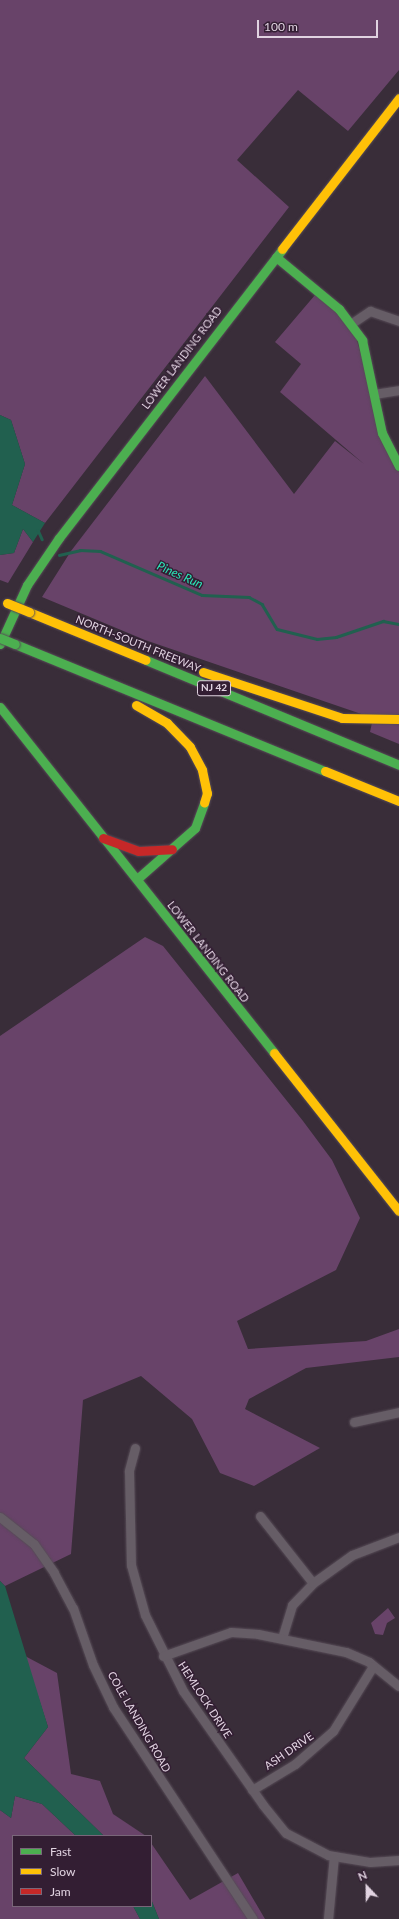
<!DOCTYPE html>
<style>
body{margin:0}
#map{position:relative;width:399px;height:1919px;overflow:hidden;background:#392d39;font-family:Lato,sans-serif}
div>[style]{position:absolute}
.green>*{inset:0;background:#684369}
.water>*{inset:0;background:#21604f}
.stream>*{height:2.5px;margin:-1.25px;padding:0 1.25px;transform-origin:1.25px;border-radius:1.25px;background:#21604f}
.roads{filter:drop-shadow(0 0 1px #564b56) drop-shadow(0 0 1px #564b56)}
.street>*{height:9px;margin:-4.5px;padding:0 4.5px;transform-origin:4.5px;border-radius:4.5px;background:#665d66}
.fast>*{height:9px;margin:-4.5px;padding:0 4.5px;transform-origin:4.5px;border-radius:4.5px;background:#4caf50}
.slow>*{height:9px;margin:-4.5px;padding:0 4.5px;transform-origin:4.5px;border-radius:4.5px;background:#ffc107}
.jam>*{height:9px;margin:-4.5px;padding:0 4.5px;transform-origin:4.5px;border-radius:4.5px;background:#c62828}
.bridges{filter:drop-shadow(0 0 1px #564b56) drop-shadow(0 0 1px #564b56)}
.fast-bridge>*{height:9px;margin:-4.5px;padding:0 4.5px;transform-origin:4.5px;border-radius:4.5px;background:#4caf50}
.slow-bridge>*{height:9px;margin:-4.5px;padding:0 4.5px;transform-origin:4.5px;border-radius:4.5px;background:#ffc107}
span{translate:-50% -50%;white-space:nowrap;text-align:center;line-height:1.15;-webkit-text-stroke:3px #331e33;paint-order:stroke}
.shield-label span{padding:1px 3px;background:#331e33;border:1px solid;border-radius:3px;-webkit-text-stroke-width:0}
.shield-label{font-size:10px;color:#e1d3e1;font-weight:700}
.street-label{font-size:11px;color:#e1d3e1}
.water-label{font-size:12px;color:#2be9ba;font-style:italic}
.legend{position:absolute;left:12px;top:1835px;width:140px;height:72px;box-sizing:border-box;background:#331e33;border:1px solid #796679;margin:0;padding:5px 7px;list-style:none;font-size:12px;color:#e1d3e1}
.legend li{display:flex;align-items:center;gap:8px;height:20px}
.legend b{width:20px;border:1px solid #796679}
.north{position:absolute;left:347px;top:1867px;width:40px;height:40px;-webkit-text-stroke:3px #331e33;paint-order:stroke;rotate:338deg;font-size:11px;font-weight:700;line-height:16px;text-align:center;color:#e1d3e1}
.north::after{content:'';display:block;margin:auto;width:14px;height:18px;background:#e1d3e1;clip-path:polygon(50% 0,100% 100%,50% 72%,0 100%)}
.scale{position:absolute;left:257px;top:20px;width:121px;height:18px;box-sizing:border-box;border:2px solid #e1d3e1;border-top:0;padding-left:5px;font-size:12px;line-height:14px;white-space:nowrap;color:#e1d3e1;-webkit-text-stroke:3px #331e33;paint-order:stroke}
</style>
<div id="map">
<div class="green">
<i style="clip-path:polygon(0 0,399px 0,399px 70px,348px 131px,298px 90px,237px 160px,289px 207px,45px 523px,12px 505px,25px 464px,11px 420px,0 415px)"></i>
<i style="clip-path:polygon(315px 295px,352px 323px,377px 411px,399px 462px,399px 744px,370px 732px,373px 718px,145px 640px,42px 597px,71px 551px,205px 376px,294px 494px,335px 441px,364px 464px,280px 392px,301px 364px,275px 342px)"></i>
<i style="clip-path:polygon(23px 529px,33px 542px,8px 583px,0 580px,0 555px,14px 553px)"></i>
<i style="clip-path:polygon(145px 937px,163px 946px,303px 1121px,332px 1160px,360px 1218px,336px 1270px,237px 1321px,248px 1349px,366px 1341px,399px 1329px,399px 1357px,306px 1368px,249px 1399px,245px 1409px,320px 1448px,254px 1486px,220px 1473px,192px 1419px,141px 1376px,83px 1400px,71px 1554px,5px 1586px,0 1581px,0 1036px)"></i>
<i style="clip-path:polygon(388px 1608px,395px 1618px,387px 1623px,383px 1635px,375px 1634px,371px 1623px)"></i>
<i style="clip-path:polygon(25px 1656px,57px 1673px,71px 1774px,100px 1781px,113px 1814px,146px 1836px,104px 1836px,24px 1758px,48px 1727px)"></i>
<i style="clip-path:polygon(15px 1796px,42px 1804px,76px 1836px,13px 1836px,13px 1906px,133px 1906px,140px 1919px,0 1919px,0 1810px,11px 1818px)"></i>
<i style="clip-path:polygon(151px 1843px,190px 1900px,238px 1873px,265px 1919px,159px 1919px,151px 1899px)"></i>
</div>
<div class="water">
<i style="clip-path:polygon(0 415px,11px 420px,25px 464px,12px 505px,45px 523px,33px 542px,23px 529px,14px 553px,0 555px)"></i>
<i style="clip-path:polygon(0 1581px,5px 1586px,48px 1727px,24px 1758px,104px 1836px,76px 1836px,42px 1804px,15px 1796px,11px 1818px,0 1810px)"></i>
<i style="clip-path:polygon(151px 1899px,159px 1919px,140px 1919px,133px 1906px,151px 1906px)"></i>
</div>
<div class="stream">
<i style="left:38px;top:530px;width:10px;rotate:66deg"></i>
<i style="left:59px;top:555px;width:22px;rotate:-13deg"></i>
<i style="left:80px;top:550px;width:20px;rotate:3deg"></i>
<i style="left:100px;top:551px;width:111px;rotate:23.3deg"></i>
<i style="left:202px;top:595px;width:47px;rotate:2.4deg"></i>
<i style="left:249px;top:597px;width:15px;rotate:28deg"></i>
<i style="left:262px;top:604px;width:29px;rotate:59deg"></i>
<i style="left:277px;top:629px;width:41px;rotate:14deg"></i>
<i style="left:317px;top:639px;width:19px;rotate:-6deg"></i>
<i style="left:336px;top:637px;width:50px;rotate:-18.8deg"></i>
<i style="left:383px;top:621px;width:16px;rotate:11deg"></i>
</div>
<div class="roads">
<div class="street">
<i style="left:352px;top:323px;width:22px;rotate:-34deg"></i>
<i style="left:370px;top:311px;width:31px;rotate:19deg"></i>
<i style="left:374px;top:394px;width:25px;rotate:-9deg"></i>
<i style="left:354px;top:1422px;width:46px;rotate:-12.5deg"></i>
<i style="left:135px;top:1448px;width:24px;rotate:105deg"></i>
<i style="left:129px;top:1471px;width:94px;rotate:88.8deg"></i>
<i style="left:131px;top:1565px;width:52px;rotate:74.4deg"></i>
<i style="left:145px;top:1615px;width:85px;rotate:63.4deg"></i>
<i style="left:183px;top:1691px;width:139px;rotate:54.9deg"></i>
<i style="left:263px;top:1805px;width:36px;rotate:51deg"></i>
<i style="left:286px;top:1833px;width:47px;rotate:27.6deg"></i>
<i style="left:328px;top:1855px;width:43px;rotate:9.5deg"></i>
<i style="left:370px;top:1862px;width:29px;rotate:-4deg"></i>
<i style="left:260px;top:1516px;width:85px;rotate:51.7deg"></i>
<i style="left:0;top:1517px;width:43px;rotate:38.5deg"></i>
<i style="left:34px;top:1544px;width:35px;rotate:55deg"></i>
<i style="left:54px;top:1573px;width:40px;rotate:62deg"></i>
<i style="left:73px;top:1608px;width:60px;rotate:70.7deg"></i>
<i style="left:93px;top:1665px;width:47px;rotate:64.5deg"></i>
<i style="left:113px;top:1707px;width:254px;rotate:56.6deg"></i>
<i style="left:282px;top:1638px;width:34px;rotate:-73deg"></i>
<i style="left:292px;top:1605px;width:30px;rotate:-46deg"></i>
<i style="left:313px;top:1583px;width:48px;rotate:-35.7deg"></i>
<i style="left:352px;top:1555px;width:50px;rotate:-21deg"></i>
<i style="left:163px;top:1656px;width:72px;rotate:-19.4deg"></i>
<i style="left:231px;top:1632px;width:27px;rotate:4deg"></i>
<i style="left:258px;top:1634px;width:90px;rotate:11.6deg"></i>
<i style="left:346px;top:1652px;width:25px;rotate:23deg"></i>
<i style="left:369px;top:1662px;width:38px;rotate:39deg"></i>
<i style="left:252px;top:1790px;width:50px;rotate:-31.2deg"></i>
<i style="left:295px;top:1764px;width:50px;rotate:-41deg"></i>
<i style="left:333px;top:1731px;width:76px;rotate:-58.4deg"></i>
<i style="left:328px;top:1919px;width:63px;rotate:-84.6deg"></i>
</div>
<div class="fast">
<i style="left:276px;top:257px;width:82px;rotate:39.5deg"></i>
<i style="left:339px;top:309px;width:39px;rotate:53deg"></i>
<i style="left:362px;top:340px;width:95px;rotate:77.9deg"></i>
<i style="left:382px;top:433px;width:37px;rotate:63deg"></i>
<i style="left:0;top:644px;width:65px;rotate:-65.4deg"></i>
<i style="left:27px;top:585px;width:57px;rotate:-55.8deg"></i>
<i style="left:59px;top:538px;width:365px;rotate:-52.3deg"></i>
<i style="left:15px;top:644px;width:335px;rotate:22.3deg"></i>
<i style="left:146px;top:660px;width:274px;rotate:22.5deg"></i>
<i style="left:0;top:707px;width:441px;rotate:51.6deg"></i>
<i style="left:137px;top:879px;width:77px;rotate:-41.3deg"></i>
<i style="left:195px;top:828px;width:27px;rotate:-70deg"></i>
</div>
<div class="slow">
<i style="left:282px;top:249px;width:191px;rotate:-52.2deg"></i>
<i style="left:29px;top:612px;width:126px;rotate:22.3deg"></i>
<i style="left:203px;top:672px;width:146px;rotate:18.3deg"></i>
<i style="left:342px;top:718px;width:57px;rotate:1deg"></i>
<i style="left:136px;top:705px;width:36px;rotate:30deg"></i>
<i style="left:167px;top:723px;width:33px;rotate:46deg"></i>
<i style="left:190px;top:747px;width:26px;rotate:62deg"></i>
<i style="left:202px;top:770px;width:24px;rotate:78deg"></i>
<i style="left:207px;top:793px;width:10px;rotate:107deg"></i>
<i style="left:325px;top:771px;width:80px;rotate:22.1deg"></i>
<i style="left:274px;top:1053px;width:201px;rotate:51.7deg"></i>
</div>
<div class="jam">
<i style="left:103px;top:838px;width:37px;rotate:20deg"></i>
<i style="left:138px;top:851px;width:34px;rotate:-3deg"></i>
</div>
</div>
<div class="bridges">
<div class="fast-bridge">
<i style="left:0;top:638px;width:16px;rotate:22deg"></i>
</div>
<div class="slow-bridge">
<i style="left:7px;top:603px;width:24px;rotate:22deg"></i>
</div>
</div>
<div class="shield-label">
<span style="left:214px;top:688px">NJ 42</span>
</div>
<div class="street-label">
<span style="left:182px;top:358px;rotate:-53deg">LOWER LANDING ROAD</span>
<span style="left:138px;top:644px;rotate:22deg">NORTH-SOUTH FREEWAY</span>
<span style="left:208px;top:952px;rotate:52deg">LOWER LANDING ROAD</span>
<span style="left:205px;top:1700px;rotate:57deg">HEMLOCK DRIVE</span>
<span style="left:139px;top:1722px;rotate:60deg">COLE LANDING ROAD</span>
<span style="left:289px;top:1751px;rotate:-35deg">ASH DRIVE</span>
</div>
<div class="water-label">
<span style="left:180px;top:575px;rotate:24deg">Pines Run</span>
</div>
<ul class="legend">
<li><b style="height:5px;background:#4caf50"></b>Fast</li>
<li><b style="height:5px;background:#ffc107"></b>Slow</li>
<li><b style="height:5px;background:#c62828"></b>Jam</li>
</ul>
<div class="north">N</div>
<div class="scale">100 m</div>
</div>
